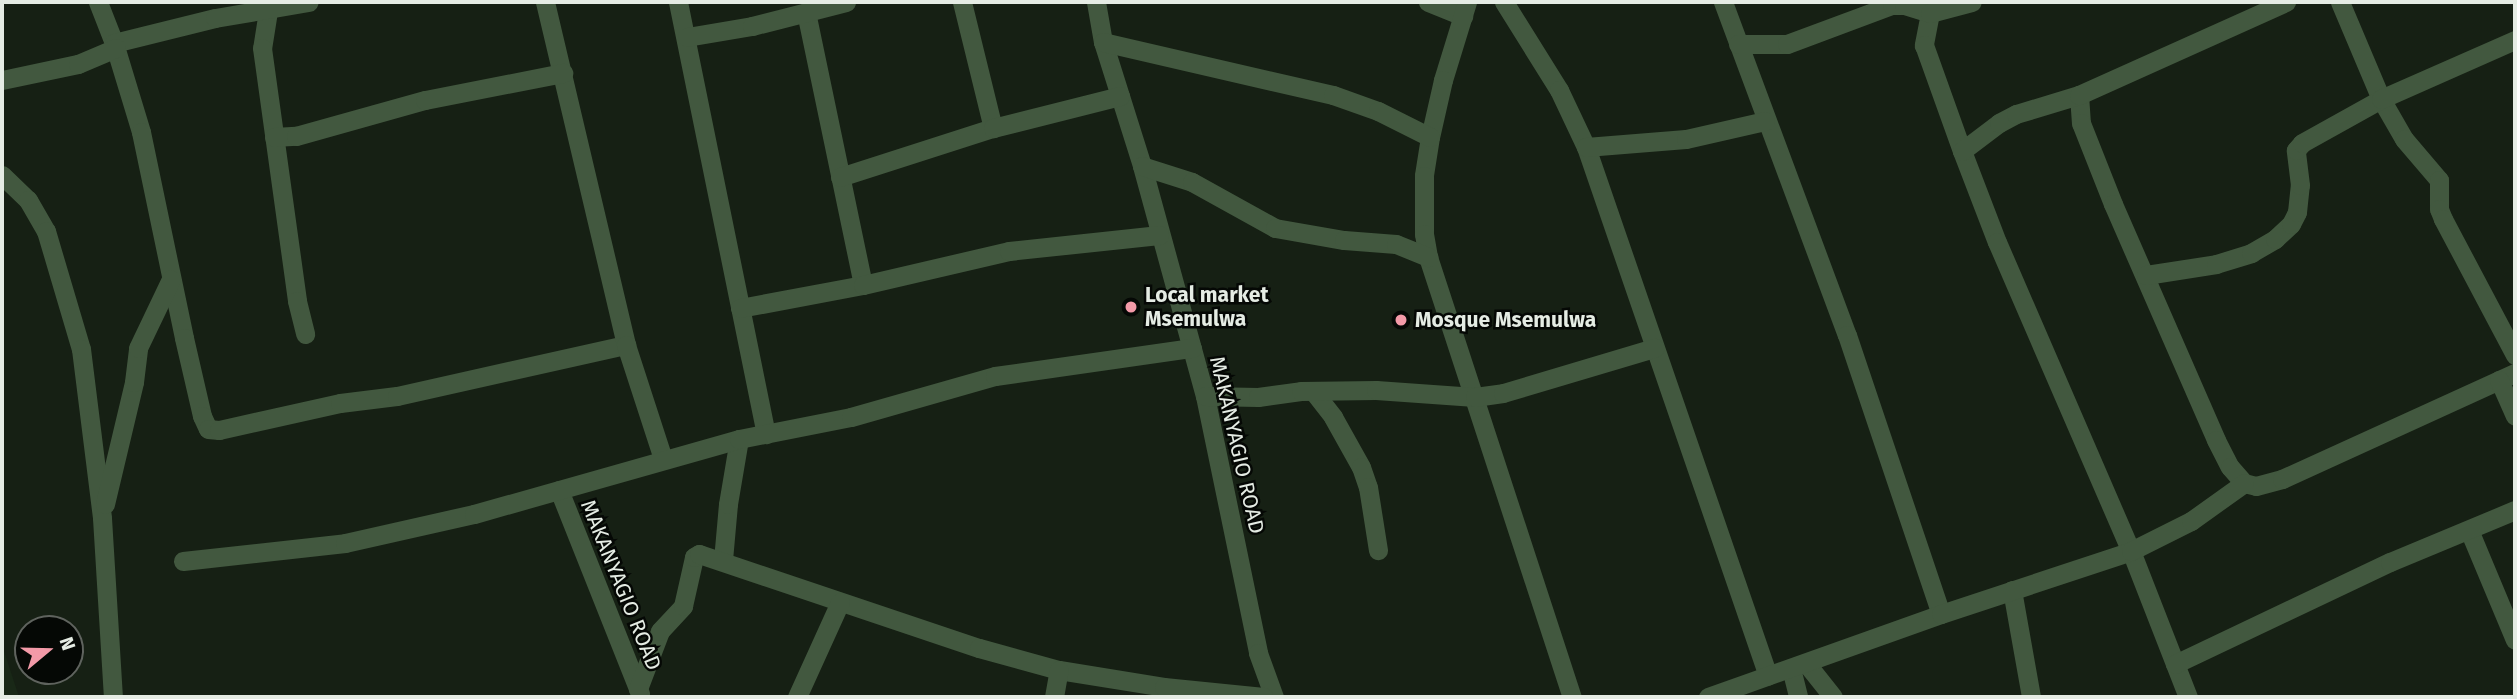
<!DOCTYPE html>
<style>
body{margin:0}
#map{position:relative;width:2517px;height:699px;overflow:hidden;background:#162014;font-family:"Fira Sans",sans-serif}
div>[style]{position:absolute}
.built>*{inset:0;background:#192817}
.minor>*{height:19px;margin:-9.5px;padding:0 9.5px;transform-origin:9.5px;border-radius:9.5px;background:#42583f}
.dots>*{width:19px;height:19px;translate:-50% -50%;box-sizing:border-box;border:4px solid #050805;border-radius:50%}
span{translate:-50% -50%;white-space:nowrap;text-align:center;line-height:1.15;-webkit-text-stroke:5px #050805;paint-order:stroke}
.poi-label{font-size:21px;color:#e5ece4;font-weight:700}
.left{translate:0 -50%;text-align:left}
.street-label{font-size:21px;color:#e5ece4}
.frame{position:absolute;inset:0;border:4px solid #e5ece4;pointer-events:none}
.north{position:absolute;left:14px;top:615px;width:70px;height:70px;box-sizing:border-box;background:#050805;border:2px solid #5f635e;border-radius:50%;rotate:71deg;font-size:19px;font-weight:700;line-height:28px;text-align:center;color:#e5ece4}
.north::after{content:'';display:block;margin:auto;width:24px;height:32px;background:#f39aa8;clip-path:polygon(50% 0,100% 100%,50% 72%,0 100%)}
</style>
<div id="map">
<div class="built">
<i style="clip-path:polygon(2px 645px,19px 697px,2px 697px)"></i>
</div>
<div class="minor">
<i style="left:98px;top:2px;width:44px;rotate:68.7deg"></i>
<i style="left:114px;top:43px;width:93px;rotate:73.1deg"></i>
<i style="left:141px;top:132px;width:210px;rotate:78.2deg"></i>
<i style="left:184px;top:338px;width:80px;rotate:77deg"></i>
<i style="left:202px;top:416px;width:14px;rotate:65deg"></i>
<i style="left:208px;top:429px;width:11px;rotate:5deg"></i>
<i style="left:219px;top:430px;width:124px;rotate:-12.6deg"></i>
<i style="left:340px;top:403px;width:57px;rotate:-7deg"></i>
<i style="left:397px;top:396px;width:235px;rotate:-12.6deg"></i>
<i style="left:545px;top:2px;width:352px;rotate:76.7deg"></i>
<i style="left:626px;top:345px;width:120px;rotate:72deg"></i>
<i style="left:678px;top:2px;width:441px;rotate:78.5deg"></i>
<i style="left:962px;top:2px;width:130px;rotate:76.2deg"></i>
<i style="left:1096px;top:2px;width:41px;rotate:80.1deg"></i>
<i style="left:1103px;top:42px;width:130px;rotate:72.5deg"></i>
<i style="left:1142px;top:166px;width:238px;rotate:74.7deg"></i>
<i style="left:1205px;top:396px;width:262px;rotate:78.3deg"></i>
<i style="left:1258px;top:653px;width:47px;rotate:70deg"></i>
<i style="left:1428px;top:2px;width:38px;rotate:22deg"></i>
<i style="left:1467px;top:2px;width:82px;rotate:107.1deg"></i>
<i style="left:1443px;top:80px;width:58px;rotate:102.8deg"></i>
<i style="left:1430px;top:137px;width:39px;rotate:99deg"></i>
<i style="left:1424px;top:176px;width:58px;rotate:90deg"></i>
<i style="left:1424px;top:234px;width:23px;rotate:80deg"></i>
<i style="left:1428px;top:257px;width:463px;rotate:71.9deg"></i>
<i style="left:1504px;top:2px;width:104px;rotate:58deg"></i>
<i style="left:1559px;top:90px;width:63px;rotate:64.7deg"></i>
<i style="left:1586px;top:147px;width:559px;rotate:71.01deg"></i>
<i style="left:1723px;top:2px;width:355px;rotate:69.6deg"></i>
<i style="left:1847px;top:335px;width:294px;rotate:71.4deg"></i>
<i style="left:2340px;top:2px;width:105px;rotate:67.1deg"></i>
<i style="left:2381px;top:99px;width:46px;rotate:60.1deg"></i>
<i style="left:2404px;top:139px;width:54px;rotate:49.5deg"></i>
<i style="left:2439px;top:180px;width:29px;rotate:90deg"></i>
<i style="left:2439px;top:209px;width:11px;rotate:68deg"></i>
<i style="left:2443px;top:219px;width:154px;rotate:62.1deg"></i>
<i style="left:268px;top:11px;width:37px;rotate:99deg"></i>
<i style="left:262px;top:48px;width:255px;rotate:82.1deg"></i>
<i style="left:297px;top:301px;width:34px;rotate:76deg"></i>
<i style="left:806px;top:12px;width:279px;rotate:78.2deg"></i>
<i style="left:1930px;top:13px;width:33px;rotate:101deg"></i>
<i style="left:1924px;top:45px;width:113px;rotate:70.3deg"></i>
<i style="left:1962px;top:151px;width:97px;rotate:69deg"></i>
<i style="left:1997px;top:242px;width:337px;rotate:66.6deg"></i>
<i style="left:2131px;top:551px;width:157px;rotate:68.7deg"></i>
<i style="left:687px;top:37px;width:66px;rotate:-9.6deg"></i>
<i style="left:752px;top:26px;width:97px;rotate:-14.3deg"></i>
<i style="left:1103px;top:42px;width:236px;rotate:13deg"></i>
<i style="left:1333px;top:95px;width:48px;rotate:19.6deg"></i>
<i style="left:1378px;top:111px;width:58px;rotate:26.6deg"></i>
<i style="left:114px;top:43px;width:104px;rotate:-13.9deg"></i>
<i style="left:215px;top:18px;width:95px;rotate:-9.7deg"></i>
<i style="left:1738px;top:44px;width:49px"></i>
<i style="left:1787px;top:44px;width:112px;rotate:-20.4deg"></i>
<i style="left:1892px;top:5px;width:12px"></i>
<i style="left:1904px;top:5px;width:27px;rotate:17deg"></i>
<i style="left:1930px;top:13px;width:43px;rotate:-14.7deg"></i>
<i style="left:2px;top:80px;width:78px;rotate:-11.9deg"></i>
<i style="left:78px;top:64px;width:41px;rotate:-22.8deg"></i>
<i style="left:2079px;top:95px;width:28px;rotate:86deg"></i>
<i style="left:2081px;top:123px;width:87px;rotate:68.4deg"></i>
<i style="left:2113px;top:204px;width:257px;rotate:66.4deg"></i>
<i style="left:2216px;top:440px;width:30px;rotate:63deg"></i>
<i style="left:2230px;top:467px;width:21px;rotate:49deg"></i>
<i style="left:2244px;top:483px;width:12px;rotate:14deg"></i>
<i style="left:2256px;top:486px;width:27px;rotate:-15deg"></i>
<i style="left:2282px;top:479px;width:256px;rotate:-24.5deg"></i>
<i style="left:274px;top:137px;width:22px;rotate:-3deg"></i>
<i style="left:296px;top:136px;width:134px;rotate:-15.6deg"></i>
<i style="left:425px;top:100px;width:141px;rotate:-11.1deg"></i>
<i style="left:1586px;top:147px;width:100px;rotate:-4.6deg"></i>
<i style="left:1686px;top:139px;width:81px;rotate:-12.8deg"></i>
<i style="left:1962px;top:151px;width:46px;rotate:-37.1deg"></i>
<i style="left:1999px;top:123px;width:19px;rotate:-28deg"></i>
<i style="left:2016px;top:114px;width:66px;rotate:-16.8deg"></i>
<i style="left:2079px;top:95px;width:227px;rotate:-24.2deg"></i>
<i style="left:1142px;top:166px;width:52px;rotate:17.7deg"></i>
<i style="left:1192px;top:182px;width:95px;rotate:29deg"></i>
<i style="left:1275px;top:228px;width:70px;rotate:9.9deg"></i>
<i style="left:1344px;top:240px;width:52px;rotate:4.4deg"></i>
<i style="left:1396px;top:244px;width:35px;rotate:22deg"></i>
<i style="left:2px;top:175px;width:36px;rotate:44deg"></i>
<i style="left:28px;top:200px;width:36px;rotate:60deg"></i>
<i style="left:46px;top:231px;width:123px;rotate:73.5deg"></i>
<i style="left:81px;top:349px;width:170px;rotate:82.9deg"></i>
<i style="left:102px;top:518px;width:179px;rotate:86.5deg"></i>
<i style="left:840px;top:177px;width:161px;rotate:-17.8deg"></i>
<i style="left:993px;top:128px;width:131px;rotate:-14.1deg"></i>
<i style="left:2146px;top:275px;width:71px;rotate:-8.9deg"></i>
<i style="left:2216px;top:264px;width:37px;rotate:-17deg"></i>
<i style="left:2251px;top:253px;width:28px;rotate:-30deg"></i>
<i style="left:2275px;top:239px;width:22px;rotate:-43deg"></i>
<i style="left:2291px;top:224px;width:13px;rotate:-63deg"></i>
<i style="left:2297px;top:212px;width:27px;rotate:-84deg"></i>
<i style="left:2300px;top:185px;width:35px;rotate:-97deg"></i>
<i style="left:2296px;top:150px;width:9px;rotate:-49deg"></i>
<i style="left:2302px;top:143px;width:90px;rotate:-29.1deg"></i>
<i style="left:2381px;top:99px;width:146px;rotate:-23.8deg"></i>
<i style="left:740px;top:308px;width:125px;rotate:-10.6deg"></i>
<i style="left:863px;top:285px;width:150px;rotate:-13.1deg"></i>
<i style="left:1009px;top:251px;width:151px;rotate:-6.1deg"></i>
<i style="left:2499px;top:380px;width:39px;rotate:66deg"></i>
<i style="left:1313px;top:391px;width:33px;rotate:52deg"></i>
<i style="left:1333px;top:417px;width:57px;rotate:60.8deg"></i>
<i style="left:1361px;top:467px;width:21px;rotate:71deg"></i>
<i style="left:1368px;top:487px;width:64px;rotate:81deg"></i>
<i style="left:1205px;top:396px;width:53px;rotate:1.1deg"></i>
<i style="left:1258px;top:397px;width:43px;rotate:-7.9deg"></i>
<i style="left:1301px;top:391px;width:75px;rotate:-0.8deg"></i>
<i style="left:1376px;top:390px;width:99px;rotate:4deg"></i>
<i style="left:1475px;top:397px;width:28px;rotate:-8deg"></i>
<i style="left:1503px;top:393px;width:158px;rotate:-16.6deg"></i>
<i style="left:559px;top:490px;width:219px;rotate:68.3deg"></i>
<i style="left:105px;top:504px;width:125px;rotate:-76.6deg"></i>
<i style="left:134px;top:382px;width:34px;rotate:-83deg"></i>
<i style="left:138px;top:348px;width:76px;rotate:-64.4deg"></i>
<i style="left:2469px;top:530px;width:119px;rotate:67.3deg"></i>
<i style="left:723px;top:560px;width:56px;rotate:-84.9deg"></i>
<i style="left:728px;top:504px;width:66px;rotate:-80.4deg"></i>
<i style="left:183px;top:561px;width:163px;rotate:-6.3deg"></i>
<i style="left:345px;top:543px;width:132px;rotate:-12.7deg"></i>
<i style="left:474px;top:514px;width:275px;rotate:-15.8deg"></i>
<i style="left:739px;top:439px;width:114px;rotate:-11.1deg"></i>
<i style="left:851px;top:417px;width:150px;rotate:-15.9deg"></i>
<i style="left:995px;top:376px;width:199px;rotate:-8.1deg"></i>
<i style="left:2012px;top:590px;width:109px;rotate:79.9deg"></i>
<i style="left:1806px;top:663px;width:43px;rotate:51.5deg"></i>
<i style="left:2175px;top:664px;width:238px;rotate:-25.4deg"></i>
<i style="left:2390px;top:562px;width:135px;rotate:-22.6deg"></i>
<i style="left:1791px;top:668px;width:30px;rotate:76deg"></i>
<i style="left:638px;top:689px;width:62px;rotate:-69.2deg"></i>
<i style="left:660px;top:631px;width:34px;rotate:-47deg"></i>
<i style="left:683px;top:606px;width:50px;rotate:-77.3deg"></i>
<i style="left:694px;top:557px;width:6px;rotate:-31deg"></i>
<i style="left:699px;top:554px;width:295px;rotate:18.6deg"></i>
<i style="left:979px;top:648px;width:83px;rotate:15.4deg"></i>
<i style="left:1059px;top:670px;width:106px;rotate:9.2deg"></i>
<i style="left:1164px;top:687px;width:100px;rotate:5.7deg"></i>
<i style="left:797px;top:697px;width:104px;rotate:-65.6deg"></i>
<i style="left:1054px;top:697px;width:27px;rotate:-80deg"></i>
<i style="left:1708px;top:697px;width:247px;rotate:-19.6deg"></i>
<i style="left:1941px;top:614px;width:200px;rotate:-18.3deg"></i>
<i style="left:2131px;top:551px;width:67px;rotate:-26.6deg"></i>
<i style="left:2191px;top:521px;width:65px;rotate:-35.6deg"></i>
</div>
<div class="dots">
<i style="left:1131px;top:307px;background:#f39aa8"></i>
<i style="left:1401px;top:320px;background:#f39aa8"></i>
</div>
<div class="poi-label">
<span class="left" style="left:1145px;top:307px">Local market<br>Msemulwa</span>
<span class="left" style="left:1415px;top:320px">Mosque Msemulwa</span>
</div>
<div class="street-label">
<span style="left:1237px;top:445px;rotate:77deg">MAKANYAGIO ROAD</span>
<span style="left:621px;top:585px;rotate:68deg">MAKANYAGIO ROAD</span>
</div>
<div class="frame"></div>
<div class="north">N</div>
</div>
